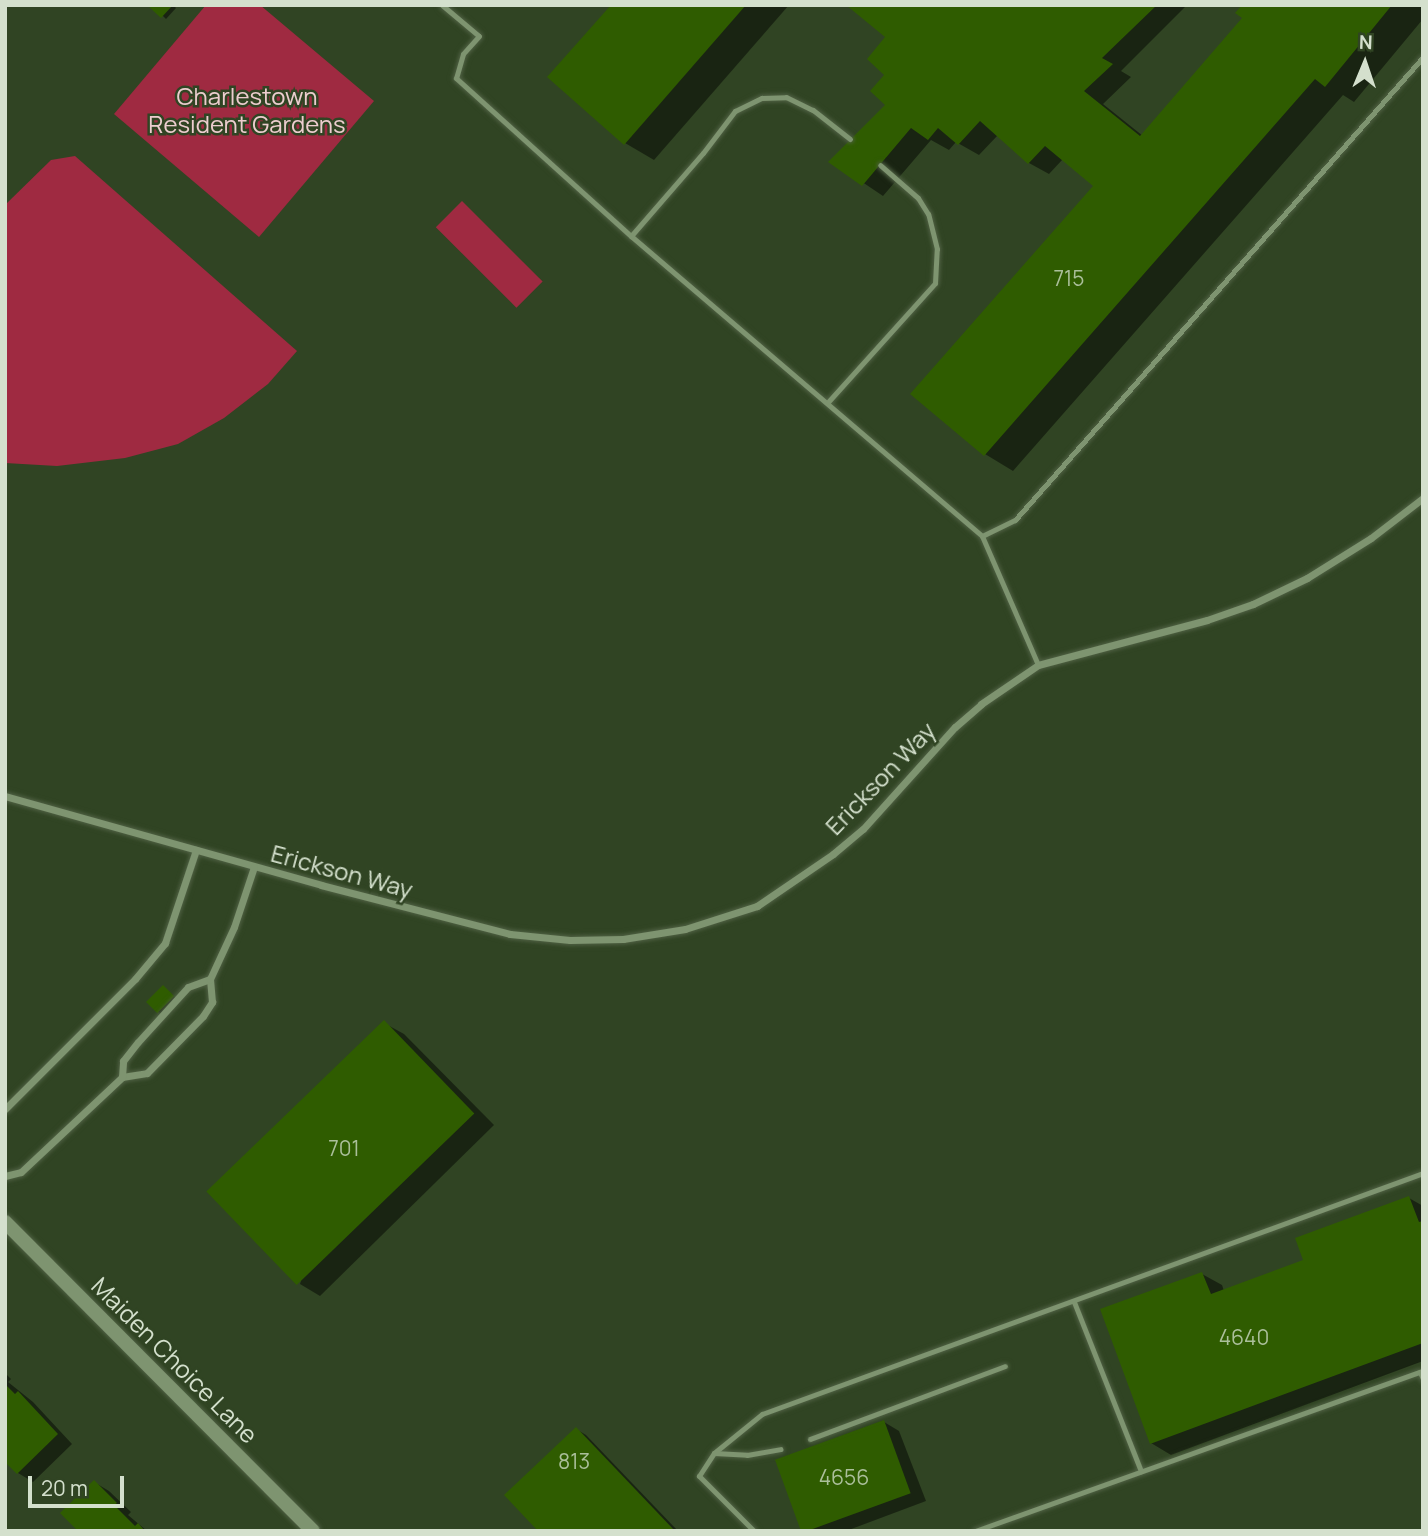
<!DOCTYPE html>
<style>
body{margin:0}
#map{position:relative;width:1428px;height:1536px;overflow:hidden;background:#304423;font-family:Manrope,sans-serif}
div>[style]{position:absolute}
.green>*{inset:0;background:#9f2a41;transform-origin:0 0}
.shadow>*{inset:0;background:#0007}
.building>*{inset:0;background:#2f5c00;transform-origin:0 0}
.roads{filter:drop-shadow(0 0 2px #506144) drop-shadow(0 0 2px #506144)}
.lane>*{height:5px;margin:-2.5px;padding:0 2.5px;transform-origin:2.5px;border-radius:2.5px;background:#7e9470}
.street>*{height:7px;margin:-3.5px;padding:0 3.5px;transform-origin:3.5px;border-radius:3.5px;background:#7e9470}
.secondary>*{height:14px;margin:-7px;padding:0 7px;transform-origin:7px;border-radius:7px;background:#7e9470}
span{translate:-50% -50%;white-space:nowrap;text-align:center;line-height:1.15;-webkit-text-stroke:5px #304423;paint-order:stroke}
.number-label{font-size:21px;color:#abbf9a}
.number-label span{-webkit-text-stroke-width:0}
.park-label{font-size:24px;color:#edcdcf}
.street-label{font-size:24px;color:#d4e0cd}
.frame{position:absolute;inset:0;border:7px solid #d4e0cd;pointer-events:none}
.north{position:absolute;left:1330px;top:28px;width:70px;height:70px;-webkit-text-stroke:5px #304423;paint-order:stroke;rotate:2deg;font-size:19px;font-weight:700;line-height:28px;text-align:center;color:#d4e0cd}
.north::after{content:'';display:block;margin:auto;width:24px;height:32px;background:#d4e0cd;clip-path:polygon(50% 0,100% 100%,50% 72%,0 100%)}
.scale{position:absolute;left:28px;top:1476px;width:96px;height:32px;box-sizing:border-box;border:4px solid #d4e0cd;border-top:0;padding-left:9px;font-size:21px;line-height:24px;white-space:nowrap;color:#d4e0cd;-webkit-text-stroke:5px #304423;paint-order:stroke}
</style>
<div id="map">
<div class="green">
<i style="clip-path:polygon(206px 5px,260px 5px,374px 101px,259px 237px,114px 114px)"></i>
<i style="clip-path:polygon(75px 156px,297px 351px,268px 384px,224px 418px,178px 444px,125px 458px,57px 466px,5px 463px,5px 205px,51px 160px)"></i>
<i style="left:462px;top:201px;width:114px;height:37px;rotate:45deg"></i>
</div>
<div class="shadow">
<i style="clip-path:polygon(152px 5px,173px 5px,176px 8px,166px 19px)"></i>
<i style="clip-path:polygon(614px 5px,789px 5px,654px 160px,625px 143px)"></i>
<i style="clip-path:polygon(849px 5px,1187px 5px,1121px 71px,1131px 77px,1103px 104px,1143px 136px,1244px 18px,1245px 5px,1423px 5px,1423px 19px,1354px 102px,1343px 95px,1013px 471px,985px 454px,1097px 186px,1063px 159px,1049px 174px,1029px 163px,998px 135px,979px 155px,956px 142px,949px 150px,931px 140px,883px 196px,831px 161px,887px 105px,887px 37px)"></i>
<i style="clip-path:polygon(167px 990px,177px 999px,163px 1014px,158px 1012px)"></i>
<i style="clip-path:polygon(384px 1023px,404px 1034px,494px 1125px,320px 1296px,300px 1284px)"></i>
<i style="clip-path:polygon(1409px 1198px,1423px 1206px,1423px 1361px,1171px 1455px,1151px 1443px,1202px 1274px,1222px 1285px,1224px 1291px,1305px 1261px)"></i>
<i style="clip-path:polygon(5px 1373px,11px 1379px,8px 1382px,33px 1402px,72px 1444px,33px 1482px,18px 1473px,5px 1458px)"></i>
<i style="clip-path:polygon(884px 1422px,899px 1431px,926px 1501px,846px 1531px,804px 1531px,778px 1462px)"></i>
<i style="clip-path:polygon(576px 1429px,586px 1435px,678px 1531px,540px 1531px)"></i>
<i style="clip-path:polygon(94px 1482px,109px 1491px,131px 1512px,128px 1515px,147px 1531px,80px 1531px)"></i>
</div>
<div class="building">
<i style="clip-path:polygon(147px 5px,173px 5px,161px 18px)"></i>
<i style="clip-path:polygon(611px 5px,746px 5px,624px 145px,547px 77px)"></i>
<i style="clip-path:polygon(846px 5px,1157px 5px,1102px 58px,1113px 64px,1084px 91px,1140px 136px,1242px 18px,1235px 13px,1242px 5px,1392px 5px,1325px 87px,1315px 79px,984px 456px,910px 394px,1093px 186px,1045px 146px,1028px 164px,980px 121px,958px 145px,938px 128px,928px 140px,911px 128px,862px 186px,828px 162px,885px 105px,870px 91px,884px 75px,867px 59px,885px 37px)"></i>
<i style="left:163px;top:985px;width:16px;height:24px;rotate:45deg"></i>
<i style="left:384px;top:1020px;width:130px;height:247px;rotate:46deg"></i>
<i style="clip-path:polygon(1409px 1196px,1419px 1222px,1423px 1221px,1423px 1343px,1150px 1444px,1100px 1309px,1202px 1272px,1211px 1294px,1303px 1260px,1295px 1238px)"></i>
<i style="clip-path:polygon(5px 1384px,15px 1394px,18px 1391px,58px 1434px,17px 1474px,5px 1462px)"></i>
<i style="left:884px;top:1420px;width:78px;height:116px;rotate:70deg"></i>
<i style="clip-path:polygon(576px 1427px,675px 1531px,538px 1531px,504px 1495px)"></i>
<i style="clip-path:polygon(94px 1480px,117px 1503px,114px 1505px,135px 1526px,138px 1523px,145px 1531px,78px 1531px,60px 1513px)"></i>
</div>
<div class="roads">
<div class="lane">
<i style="left:442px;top:5px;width:48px;rotate:40deg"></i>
<i style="left:479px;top:36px;width:24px;rotate:132deg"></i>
<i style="left:463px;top:54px;width:25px;rotate:106deg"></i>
<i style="left:456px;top:78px;width:236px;rotate:42.1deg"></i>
<i style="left:631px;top:236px;width:462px;rotate:40.5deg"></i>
<i style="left:982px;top:536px;width:141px;rotate:66.5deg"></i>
<i style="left:631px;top:236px;width:110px;rotate:-49.1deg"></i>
<i style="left:703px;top:153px;width:53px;rotate:-52.7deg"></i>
<i style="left:735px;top:111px;width:30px;rotate:-26deg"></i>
<i style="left:762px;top:98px;width:24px;rotate:-2deg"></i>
<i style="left:786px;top:97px;width:30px;rotate:26deg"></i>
<i style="left:813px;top:110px;width:47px;rotate:38.1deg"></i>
<i style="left:828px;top:402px;width:160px;rotate:-48deg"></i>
<i style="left:935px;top:283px;width:34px;rotate:-87deg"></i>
<i style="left:937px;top:249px;width:36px;rotate:-104deg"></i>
<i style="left:928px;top:214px;width:19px;rotate:-122deg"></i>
<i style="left:918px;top:198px;width:50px;rotate:-139deg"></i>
<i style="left:982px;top:536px;width:37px;rotate:-26deg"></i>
<i style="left:1015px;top:520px;width:617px;rotate:-48.61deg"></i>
<i style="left:1074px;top:1302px;width:182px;rotate:68.4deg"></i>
<i style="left:810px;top:1439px;width:208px;rotate:-20.5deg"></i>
<i style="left:714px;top:1453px;width:33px;rotate:3deg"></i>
<i style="left:747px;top:1455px;width:34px;rotate:-10deg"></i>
<i style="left:754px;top:1531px;width:78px;rotate:-135deg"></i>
<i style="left:699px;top:1476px;width:27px;rotate:-57deg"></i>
<i style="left:714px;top:1453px;width:62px;rotate:-39.1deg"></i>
<i style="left:762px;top:1414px;width:704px;rotate:-20.03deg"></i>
<i style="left:975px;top:1531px;width:473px;rotate:-19.7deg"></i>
<i style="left:1420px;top:1372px;width:8px;rotate:67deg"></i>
</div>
<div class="street">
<i style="left:5px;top:796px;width:328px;rotate:15.7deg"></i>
<i style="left:321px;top:885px;width:195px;rotate:14.5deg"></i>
<i style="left:510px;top:934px;width:60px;rotate:5.7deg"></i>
<i style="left:570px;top:940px;width:53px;rotate:-1.1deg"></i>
<i style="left:623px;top:939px;width:63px;rotate:-9.2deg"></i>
<i style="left:685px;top:929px;width:76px;rotate:-17.7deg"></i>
<i style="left:757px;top:906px;width:92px;rotate:-34.4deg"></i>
<i style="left:833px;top:854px;width:39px;rotate:-40deg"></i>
<i style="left:863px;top:829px;width:137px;rotate:-48deg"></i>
<i style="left:955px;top:727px;width:35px;rotate:-41deg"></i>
<i style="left:981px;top:704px;width:69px;rotate:-34.4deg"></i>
<i style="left:1038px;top:665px;width:175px;rotate:-14.9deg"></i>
<i style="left:1207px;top:620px;width:49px;rotate:-19.2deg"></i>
<i style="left:1253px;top:604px;width:60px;rotate:-25.7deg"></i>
<i style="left:1307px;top:578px;width:75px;rotate:-32deg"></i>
<i style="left:1371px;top:538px;width:66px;rotate:-37.6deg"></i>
<i style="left:122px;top:1077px;width:25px;rotate:-9deg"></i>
<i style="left:147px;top:1073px;width:80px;rotate:-45.5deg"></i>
<i style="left:203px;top:1016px;width:17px;rotate:-57deg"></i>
<i style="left:212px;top:1002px;width:23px;rotate:-95deg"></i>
<i style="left:5px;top:1109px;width:184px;rotate:-45deg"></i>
<i style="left:135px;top:979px;width:47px;rotate:-50.2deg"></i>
<i style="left:165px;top:943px;width:98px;rotate:-71.6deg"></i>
<i style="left:5px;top:1176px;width:16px;rotate:-14deg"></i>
<i style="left:21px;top:1172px;width:139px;rotate:-43.2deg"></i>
<i style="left:122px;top:1077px;width:16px;rotate:-86deg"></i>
<i style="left:123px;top:1061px;width:24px;rotate:-52deg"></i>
<i style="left:138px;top:1042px;width:74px;rotate:-47.7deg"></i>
<i style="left:188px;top:987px;width:23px;rotate:-20deg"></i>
<i style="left:210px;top:979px;width:57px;rotate:-65.2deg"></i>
<i style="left:234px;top:927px;width:63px;rotate:-71.6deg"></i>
</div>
<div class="secondary">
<i style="left:5px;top:1222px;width:436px;rotate:45.1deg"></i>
</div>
</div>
<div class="number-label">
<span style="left:1069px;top:278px">715</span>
<span style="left:344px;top:1148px">701</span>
<span style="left:1244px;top:1337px">4640</span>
<span style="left:574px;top:1461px">813</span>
<span style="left:844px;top:1477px">4656</span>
</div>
<div class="park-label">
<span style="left:247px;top:110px">Charlestown<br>Resident Gardens</span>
</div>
<div class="street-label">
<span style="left:880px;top:778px;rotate:-46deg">Erickson Way</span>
<span style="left:342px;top:871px;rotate:15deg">Erickson Way</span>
<span style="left:175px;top:1360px;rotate:45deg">Maiden Choice Lane</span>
</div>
<div class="frame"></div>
<div class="north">N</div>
<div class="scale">20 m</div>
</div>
